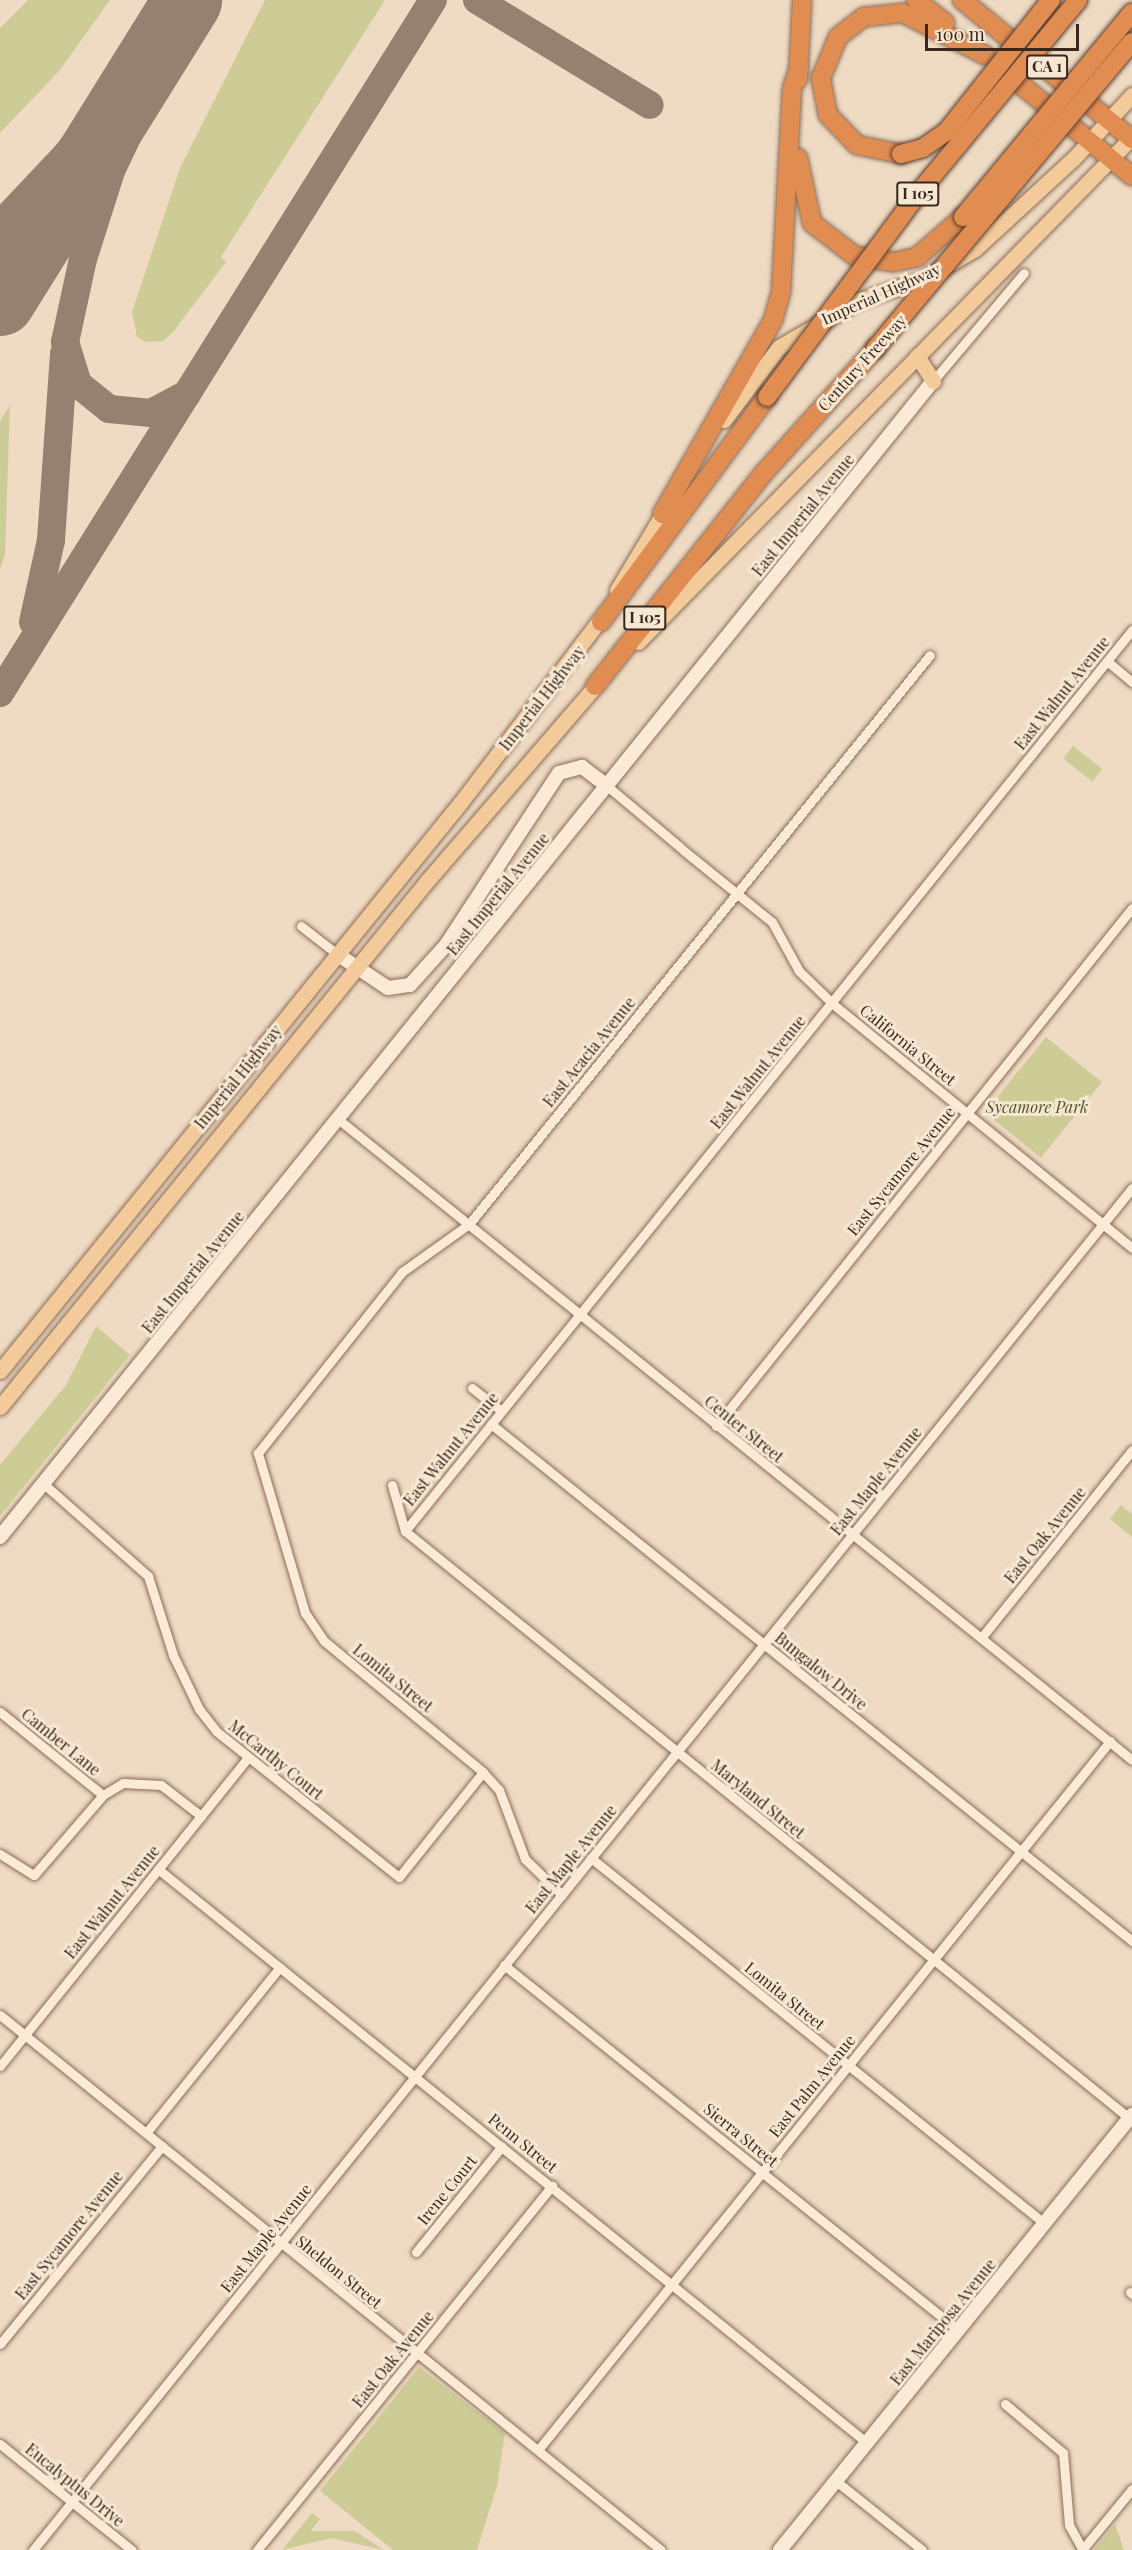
<!DOCTYPE html>
<style>
body{margin:0}
#map{position:relative;width:1132px;height:2550px;overflow:hidden;background:#efdbc3;font-family:"Playfair Display",serif}
div>[style]{position:absolute}
.green>*{inset:0;background:#cecc96;transform-origin:0 0}
.taxiway>*{height:28px;margin:-14px;padding:0 14px;transform-origin:14px;border-radius:14px;background:#948170}
.runway>*{height:69px;margin:-34.5px;padding:0 34.5px;transform-origin:34.5px;border-radius:34.5px;background:#948170}
.roads{filter:drop-shadow(0 0 2px #8a6c59) drop-shadow(0 0 2px #8a6c59)}
.street>*{height:9px;margin:-4.5px;padding:0 4.5px;transform-origin:4.5px;border-radius:4.5px;background:#faead6}
.secondary>*{height:14px;margin:-7px;padding:0 7px;transform-origin:7px;border-radius:7px;background:#faead6}
.primary>*{height:15px;margin:-7.5px;padding:0 7.5px;transform-origin:7.5px;border-radius:7.5px;background:#f3ca99}
.highway>*{height:18px;margin:-9px;padding:0 9px;transform-origin:9px;border-radius:9px;background:#e18d51}
.bridges{filter:drop-shadow(0 0 2px #583b2d) drop-shadow(0 0 2px #583b2d)}
.highway-bridge>*{height:18px;margin:-9px;padding:0 9px;transform-origin:9px;border-radius:9px;background:#e18d51}
span{translate:-50% -50%;white-space:nowrap;text-align:center;line-height:1.15;-webkit-text-stroke:6px #f6e7d2;paint-order:stroke}
.shield-label span{padding:2px 4px;background:#f6e7d2;border:2px solid;border-radius:4px;-webkit-text-stroke-width:0}
.shield-label{font-size:15px;color:#39271e;font-weight:700}
.street-label{font-size:16px;color:#39271e}
.park-label{font-size:16px;color:#515624;font-style:italic}
.scale{position:absolute;left:925px;top:24px;width:154px;height:27px;box-sizing:border-box;border:3px solid #39271e;border-top:0;padding-left:8px;font-size:18px;line-height:21px;white-space:nowrap;color:#39271e;-webkit-text-stroke:4px #f6e7d2;paint-order:stroke}
</style>
<div id="map">
<div class="green">
<i style="clip-path:polygon(28px 0,110px 0,60px 70px,0 133px,0 28px)"></i>
<i style="clip-path:polygon(265px 0,385px 0,221px 257px,226px 262px,173px 332px,163px 341px,145px 342px,137px 337px,132px 312px,180px 168px)"></i>
<i style="clip-path:polygon(10px 405px,5px 554px,0 570px,0 421px)"></i>
<i style="left:1073px;top:746px;width:37px;height:16px;rotate:38deg"></i>
<i style="left:1046px;top:1037px;width:72px;height:97px;rotate:39deg"></i>
<i style="clip-path:polygon(96px 1326px,130px 1355px,0 1516px,0 1465px,66px 1385px)"></i>
<i style="clip-path:polygon(1121px 1505px,1132px 1514px,1132px 1537px,1110px 1519px)"></i>
<i style="clip-path:polygon(419px 2367px,505px 2433px,497px 2486px,477px 2550px,393px 2550px,320px 2491px)"></i>
<i style="clip-path:polygon(312px 2513px,320px 2519px,311px 2531px,355px 2531px,384px 2550px,331px 2538px,282px 2550px)"></i>
<i style="clip-path:polygon(1115px 2524px,1124px 2550px,1094px 2550px)"></i>
</div>
<div class="taxiway">
<i style="left:477px;top:0;width:202px;rotate:31.3deg"></i>
<i style="left:0;top:225px;width:96px;rotate:-46.7deg"></i>
<i style="left:66px;top:155px;width:142px;rotate:-52.2deg"></i>
<i style="left:187px;top:394px;width:41px;rotate:152.2deg"></i>
<i style="left:151px;top:413px;width:42px;rotate:-174.6deg"></i>
<i style="left:109px;top:409px;width:40px;rotate:-141deg"></i>
<i style="left:78px;top:384px;width:44px;rotate:-107.2deg"></i>
<i style="left:65px;top:342px;width:85px;rotate:-77.8deg"></i>
<i style="left:83px;top:259px;width:92px;rotate:-72.3deg"></i>
<i style="left:111px;top:171px;width:189px;rotate:-64.7deg"></i>
<i style="left:33px;top:622px;width:84px;rotate:-77.6deg"></i>
<i style="left:51px;top:540px;width:187px;rotate:-86deg"></i>
<i style="left:0;top:693px;width:817px;rotate:-58deg"></i>
</div>
<div class="runway">
<i style="left:0;top:301px;width:354px;rotate:-58.1deg"></i>
</div>
<div class="roads">
<div class="street">
<i style="left:933px;top:381px;width:141px;rotate:-49.9deg"></i>
<i style="left:1107px;top:661px;width:33px;rotate:40deg"></i>
<i style="left:606px;top:785px;width:97px;rotate:40deg"></i>
<i style="left:683px;top:850px;width:114px;rotate:39deg"></i>
<i style="left:772px;top:922px;width:56px;rotate:61.1deg"></i>
<i style="left:799px;top:971px;width:47px;rotate:44.1deg"></i>
<i style="left:833px;top:1004px;width:386px;rotate:39.2deg"></i>
<i style="left:301px;top:926px;width:46px;rotate:37.9deg"></i>
<i style="left:338px;top:1119px;width:1020px;rotate:38.91deg"></i>
<i style="left:472px;top:1388px;width:37px;rotate:38deg"></i>
<i style="left:491px;top:1424px;width:824px;rotate:38.89deg"></i>
<i style="left:716px;top:1426px;width:664px;rotate:-51.23deg"></i>
<i style="left:44px;top:1484px;width:139px;rotate:41.5deg"></i>
<i style="left:148px;top:1576px;width:83px;rotate:72.4deg"></i>
<i style="left:173px;top:1655px;width:60px;rotate:64.3deg"></i>
<i style="left:199px;top:1709px;width:28px;rotate:52deg"></i>
<i style="left:216px;top:1731px;width:234px;rotate:38.6deg"></i>
<i style="left:399px;top:1877px;width:134px;rotate:-51.3deg"></i>
<i style="left:392px;top:1485px;width:48px;rotate:74.2deg"></i>
<i style="left:405px;top:1531px;width:932px;rotate:39.03deg"></i>
<i style="left:405px;top:1531px;width:1158px;rotate:-51.1deg"></i>
<i style="left:981px;top:1638px;width:241px;rotate:-51.2deg"></i>
<i style="left:0;top:1712px;width:132px;rotate:38.9deg"></i>
<i style="left:0;top:1854px;width:40px;rotate:32deg"></i>
<i style="left:34px;top:1875px;width:106px;rotate:-49.2deg"></i>
<i style="left:103px;top:1795px;width:23px;rotate:-31deg"></i>
<i style="left:123px;top:1783px;width:38px;rotate:3deg"></i>
<i style="left:161px;top:1785px;width:51px;rotate:37.8deg"></i>
<i style="left:591px;top:1858px;width:582px;rotate:38.86deg"></i>
<i style="left:158px;top:1869px;width:912px;rotate:38.99deg"></i>
<i style="left:562px;top:1895px;width:52px;rotate:-135.8deg"></i>
<i style="left:525px;top:1859px;width:74px;rotate:-110.6deg"></i>
<i style="left:499px;top:1790px;width:24px;rotate:-132deg"></i>
<i style="left:483px;top:1772px;width:206px;rotate:-140.5deg"></i>
<i style="left:324px;top:1641px;width:34px;rotate:-124deg"></i>
<i style="left:305px;top:1613px;width:167px;rotate:-106.4deg"></i>
<i style="left:258px;top:1453px;width:231px;rotate:-51.5deg"></i>
<i style="left:402px;top:1272px;width:82px;rotate:-35.6deg"></i>
<i style="left:469px;top:1224px;width:732px;rotate:-50.99deg"></i>
<i style="left:504px;top:1965px;width:583px;rotate:38.8deg"></i>
<i style="left:0;top:2015px;width:850px;rotate:38.99deg"></i>
<i style="left:0;top:2066px;width:395px;rotate:-51.2deg"></i>
<i style="left:146px;top:2133px;width:213px;rotate:-51.1deg"></i>
<i style="left:416px;top:2252px;width:136px;rotate:-50.9deg"></i>
<i style="left:1130px;top:2292px;width:3px;rotate:45deg"></i>
<i style="left:0;top:2344px;width:256px;rotate:-50.7deg"></i>
<i style="left:1005px;top:2404px;width:76px;rotate:40.2deg"></i>
<i style="left:1063px;top:2453px;width:72px;rotate:85.2deg"></i>
<i style="left:1069px;top:2525px;width:29px;rotate:61deg"></i>
<i style="left:0;top:2444px;width:169px;rotate:38.8deg"></i>
<i style="left:538px;top:2450px;width:911px;rotate:-51.1deg"></i>
<i style="left:836px;top:2481px;width:110px;rotate:38.7deg"></i>
<i style="left:33px;top:2550px;width:1750px;rotate:-51.1deg"></i>
<i style="left:257px;top:2550px;width:469px;rotate:-51deg"></i>
<i style="left:1082px;top:2550px;width:79px;rotate:-50.7deg"></i>
</div>
<div class="secondary">
<i style="left:337px;top:954px;width:61px;rotate:33.7deg"></i>
<i style="left:388px;top:988px;width:22px;rotate:-8deg"></i>
<i style="left:410px;top:985px;width:54px;rotate:-48deg"></i>
<i style="left:446px;top:945px;width:206px;rotate:-56.7deg"></i>
<i style="left:559px;top:773px;width:24px;rotate:-15deg"></i>
<i style="left:582px;top:767px;width:30px;rotate:37deg"></i>
<i style="left:0;top:1537px;width:1486px;rotate:-51.09deg"></i>
<i style="left:780px;top:2550px;width:560px;rotate:-51.02deg"></i>
</div>
<div class="primary">
<i style="left:917px;top:356px;width:30px;rotate:57deg"></i>
<i style="left:724px;top:420px;width:91px;rotate:-53deg"></i>
<i style="left:779px;top:347px;width:94px;rotate:-30.1deg"></i>
<i style="left:860px;top:300px;width:67px;rotate:-18.2deg"></i>
<i style="left:924px;top:279px;width:59px;rotate:-30.5deg"></i>
<i style="left:975px;top:249px;width:134px;rotate:-42.6deg"></i>
<i style="left:1074px;top:158px;width:86px;rotate:-47.4deg"></i>
<i style="left:617px;top:590px;width:99px;rotate:-59deg"></i>
<i style="left:638px;top:642px;width:705px;rotate:-45.63deg"></i>
<i style="left:0;top:1371px;width:732px;rotate:-50.99deg"></i>
<i style="left:461px;top:802px;width:239px;rotate:-52.7deg"></i>
<i style="left:0;top:1407px;width:677px;rotate:-50.93deg"></i>
<i style="left:427px;top:881px;width:268px;rotate:-49.2deg"></i>
</div>
<div class="highway">
<i style="left:916px;top:0;width:37px;rotate:38deg"></i>
<i style="left:962px;top:0;width:220px;rotate:39.3deg"></i>
<i style="left:1002px;top:69px;width:168px;rotate:39.5deg"></i>
<i style="left:798px;top:79px;width:79px;rotate:-87.1deg"></i>
<i style="left:901px;top:154px;width:45px;rotate:-168.4deg"></i>
<i style="left:857px;top:145px;width:42px;rotate:-134deg"></i>
<i style="left:828px;top:115px;width:38px;rotate:-101deg"></i>
<i style="left:821px;top:78px;width:44px;rotate:-67.5deg"></i>
<i style="left:838px;top:37px;width:33px;rotate:-38deg"></i>
<i style="left:864px;top:17px;width:39px;rotate:-6deg"></i>
<i style="left:903px;top:13px;width:92px;rotate:27.1deg"></i>
<i style="left:798px;top:158px;width:66px;rotate:77.8deg"></i>
<i style="left:812px;top:223px;width:54px;rotate:37.5deg"></i>
<i style="left:855px;top:256px;width:39px;rotate:9deg"></i>
<i style="left:894px;top:262px;width:24px;rotate:-12deg"></i>
<i style="left:917px;top:257px;width:61px;rotate:-41deg"></i>
<i style="left:662px;top:514px;width:224px;rotate:-60.2deg"></i>
<i style="left:773px;top:320px;width:29px;rotate:-74deg"></i>
<i style="left:781px;top:292px;width:203px;rotate:-86.9deg"></i>
<i style="left:792px;top:89px;width:23px;rotate:-72deg"></i>
<i style="left:601px;top:622px;width:280px;rotate:-53.6deg"></i>
<i style="left:595px;top:686px;width:269px;rotate:-51.6deg"></i>
<i style="left:762px;top:475px;width:169px;rotate:-48.1deg"></i>
</div>
</div>
<div class="bridges">
<div class="highway-bridge">
<i style="left:901px;top:154px;width:23px;rotate:-15deg"></i>
<i style="left:923px;top:148px;width:29px;rotate:-35deg"></i>
<i style="left:947px;top:131px;width:167px;rotate:-51.6deg"></i>
<i style="left:963px;top:217px;width:265px;rotate:-50.4deg"></i>
<i style="left:875px;top:349px;width:400px;rotate:-50.1deg"></i>
<i style="left:767px;top:397px;width:257px;rotate:-53.4deg"></i>
<i style="left:920px;top:191px;width:248px;rotate:-50.4deg"></i>
</div>
</div>
<div class="shield-label">
<span style="left:1047px;top:67px">CA 1</span>
<span style="left:918px;top:194px">I 105</span>
<span style="left:645px;top:618px">I 105</span>
</div>
<div class="street-label">
<span style="left:881px;top:294px;rotate:-24deg">Imperial Highway</span>
<span style="left:862px;top:363px;rotate:-48deg">Century Freeway</span>
<span style="left:803px;top:515px;rotate:-51deg">East Imperial Avenue</span>
<span style="left:1062px;top:693px;rotate:-51deg">East Walnut Avenue</span>
<span style="left:542px;top:698px;rotate:-52deg">Imperial Highway</span>
<span style="left:498px;top:894px;rotate:-51deg">East Imperial Avenue</span>
<span style="left:908px;top:1045px;rotate:39deg">California Street</span>
<span style="left:589px;top:1052px;rotate:-51deg">East Acacia Avenue</span>
<span style="left:758px;top:1072px;rotate:-51deg">East Walnut Avenue</span>
<span style="left:238px;top:1077px;rotate:-51deg">Imperial Highway</span>
<span style="left:901px;top:1171px;rotate:-51deg">East Sycamore Avenue</span>
<span style="left:193px;top:1272px;rotate:-51deg">East Imperial Avenue</span>
<span style="left:744px;top:1429px;rotate:39deg">Center Street</span>
<span style="left:451px;top:1449px;rotate:-51deg">East Walnut Avenue</span>
<span style="left:876px;top:1481px;rotate:-51deg">East Maple Avenue</span>
<span style="left:1045px;top:1535px;rotate:-51deg">East Oak Avenue</span>
<span style="left:821px;top:1671px;rotate:39deg">Bungalow Drive</span>
<span style="left:393px;top:1678px;rotate:39deg">Lomita Street</span>
<span style="left:61px;top:1742px;rotate:39deg">Camber Lane</span>
<span style="left:276px;top:1760px;rotate:39deg">McCarthy Court</span>
<span style="left:758px;top:1799px;rotate:39deg">Maryland Street</span>
<span style="left:571px;top:1859px;rotate:-51deg">East Maple Avenue</span>
<span style="left:112px;top:1902px;rotate:-51deg">East Walnut Avenue</span>
<span style="left:785px;top:1996px;rotate:39deg">Lomita Street</span>
<span style="left:812px;top:2086px;rotate:-51deg">East Palm Avenue</span>
<span style="left:741px;top:2135px;rotate:39deg">Sierra Street</span>
<span style="left:523px;top:2143px;rotate:39deg">Penn Street</span>
<span style="left:447px;top:2190px;rotate:-51deg">Irene Court</span>
<span style="left:69px;top:2235px;rotate:-51deg">East Sycamore Avenue</span>
<span style="left:266px;top:2238px;rotate:-51deg">East Maple Avenue</span>
<span style="left:339px;top:2272px;rotate:39deg">Sheldon Street</span>
<span style="left:943px;top:2322px;rotate:-51deg">East Mariposa Avenue</span>
<span style="left:393px;top:2359px;rotate:-51deg">East Oak Avenue</span>
<span style="left:75px;top:2485px;rotate:39deg">Eucalyptus Drive</span>
</div>
<div class="park-label">
<span style="left:1037px;top:1107px">Sycamore Park</span>
</div>
<div class="scale">100 m</div>
</div>
